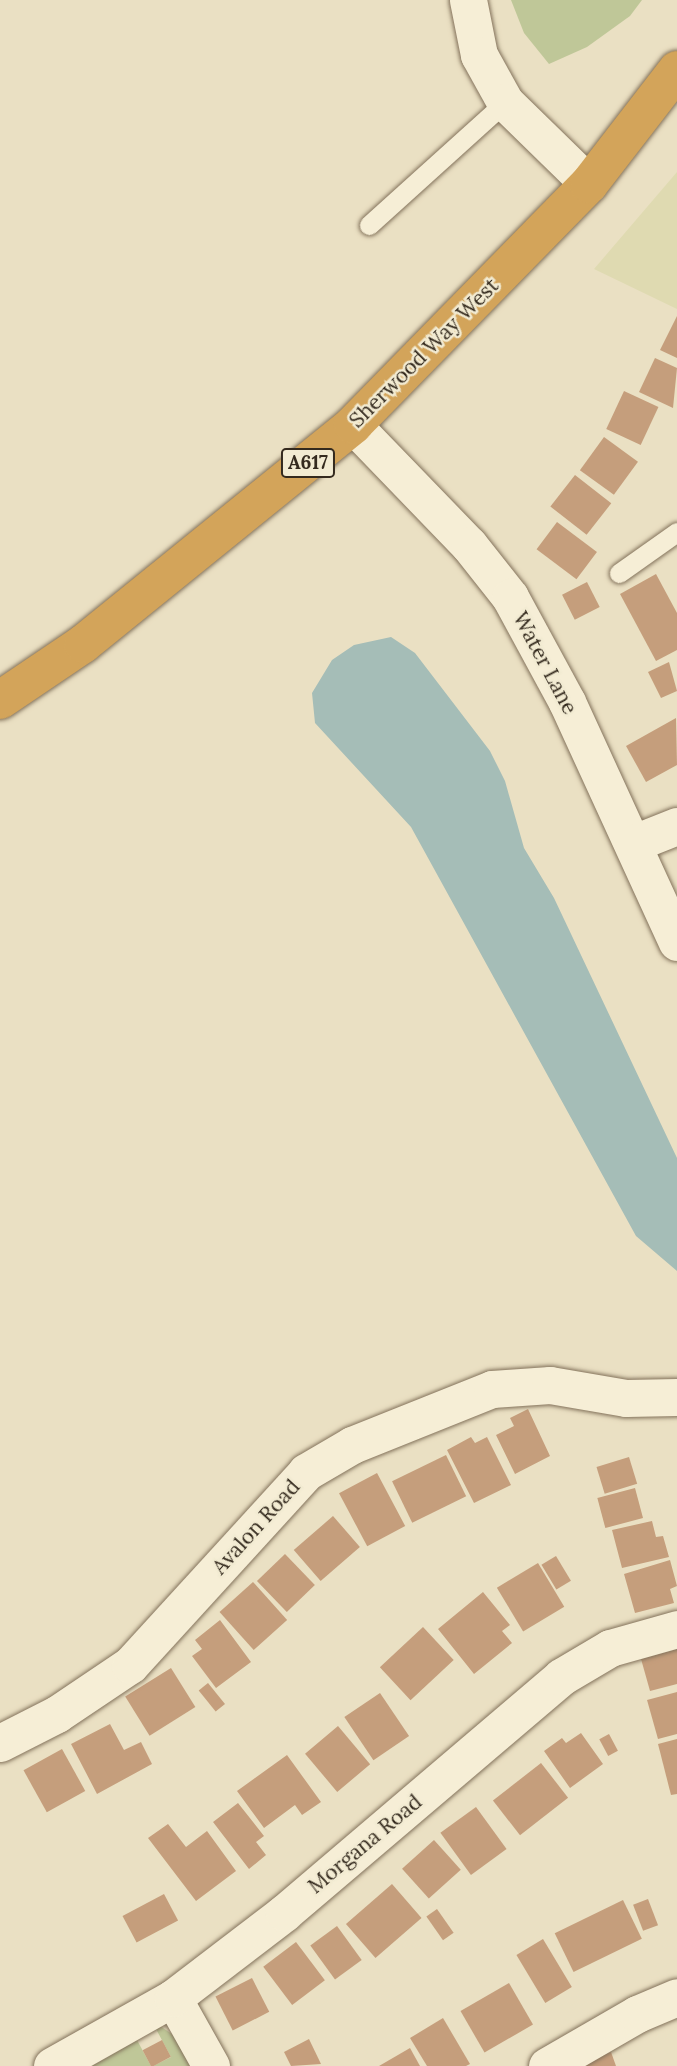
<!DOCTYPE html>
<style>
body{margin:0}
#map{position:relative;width:677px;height:2066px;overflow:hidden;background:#eae0c3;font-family:Lora,serif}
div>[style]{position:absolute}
.farmland>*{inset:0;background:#dfdab1}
.green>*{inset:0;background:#bfc798}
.water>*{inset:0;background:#a5bdb7}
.building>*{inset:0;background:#c59e7c;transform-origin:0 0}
.roads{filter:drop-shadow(0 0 2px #83725b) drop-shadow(0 0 2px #83725b)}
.lane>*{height:19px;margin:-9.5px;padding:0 9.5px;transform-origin:9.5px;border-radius:9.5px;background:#f6eed6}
.street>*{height:37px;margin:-18.5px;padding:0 18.5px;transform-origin:18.5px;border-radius:18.5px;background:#f6eed6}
.highway>*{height:38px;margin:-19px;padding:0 19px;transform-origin:19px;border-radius:19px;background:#d3a45a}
span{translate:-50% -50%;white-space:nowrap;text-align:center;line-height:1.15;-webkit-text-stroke:5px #f2ebd2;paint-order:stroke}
.shield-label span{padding:2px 5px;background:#f2ebd2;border:2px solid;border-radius:5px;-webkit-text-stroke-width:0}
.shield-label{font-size:19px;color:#342a1e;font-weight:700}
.street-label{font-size:21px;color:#342a1e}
</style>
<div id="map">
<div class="farmland">
<i style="clip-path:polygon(677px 172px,677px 309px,594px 269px)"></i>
</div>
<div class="green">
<i style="clip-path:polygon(511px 0,642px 0,630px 16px,587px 47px,549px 64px,524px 33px)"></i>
<i style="clip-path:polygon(160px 2026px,178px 2038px,191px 2066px,153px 2066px,171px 2057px,156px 2029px)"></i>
<i style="clip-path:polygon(137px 2040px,151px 2066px,92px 2066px)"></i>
</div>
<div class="water">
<i style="clip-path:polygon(391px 637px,415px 653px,490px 751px,505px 781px,524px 848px,554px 898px,677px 1158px,677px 1271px,636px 1236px,411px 827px,315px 723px,312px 693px,332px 660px,354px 645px)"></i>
</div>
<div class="building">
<i style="clip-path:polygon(677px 316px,677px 358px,660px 350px)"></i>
<i style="clip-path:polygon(655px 358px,677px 368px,673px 408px,639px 392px)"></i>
<i style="left:624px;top:391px;width:38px;height:42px;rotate:25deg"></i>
<i style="left:604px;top:437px;width:42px;height:41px;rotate:36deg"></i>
<i style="left:575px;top:475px;width:46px;height:40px;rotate:38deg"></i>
<i style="left:557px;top:522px;width:50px;height:34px;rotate:37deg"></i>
<i style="clip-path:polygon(656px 574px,677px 613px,677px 650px,656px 661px,620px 594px)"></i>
<i style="left:587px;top:582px;width:28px;height:28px;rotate:63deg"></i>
<i style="clip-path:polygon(669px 662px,677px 691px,661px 698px,648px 672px)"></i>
<i style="clip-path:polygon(676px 718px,677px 765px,646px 782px,626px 746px)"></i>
<i style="clip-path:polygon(528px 1409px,550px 1456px,515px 1474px,496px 1435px,514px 1426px,510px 1418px)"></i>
<i style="clip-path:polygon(471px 1437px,475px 1443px,487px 1437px,511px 1485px,474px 1503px,447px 1450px)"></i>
<i style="left:446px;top:1455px;width:46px;height:60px;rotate:64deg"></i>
<i style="left:629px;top:1457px;width:28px;height:34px;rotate:73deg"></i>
<i style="left:377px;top:1473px;width:60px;height:43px;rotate:62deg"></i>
<i style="left:635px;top:1488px;width:31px;height:39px;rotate:75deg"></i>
<i style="left:333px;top:1516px;width:41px;height:52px;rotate:49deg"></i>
<i style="clip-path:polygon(652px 1521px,656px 1537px,663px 1536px,669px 1557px,622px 1568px,612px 1530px)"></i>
<i style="left:285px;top:1554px;width:43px;height:39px;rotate:46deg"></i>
<i style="left:556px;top:1556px;width:29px;height:17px;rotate:59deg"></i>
<i style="clip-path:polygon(670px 1560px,677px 1586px,670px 1589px,674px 1603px,635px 1613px,624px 1574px)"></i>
<i style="left:538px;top:1563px;width:51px;height:48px;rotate:59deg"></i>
<i style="left:253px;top:1582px;width:51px;height:45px;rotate:48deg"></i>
<i style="clip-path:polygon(483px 1592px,510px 1625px,502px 1631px,512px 1643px,474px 1674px,438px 1629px)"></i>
<i style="clip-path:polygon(220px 1620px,251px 1662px,216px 1688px,192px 1656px,202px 1649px,195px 1640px)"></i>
<i style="left:423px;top:1627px;width:45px;height:59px;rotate:47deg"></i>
<i style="clip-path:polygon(677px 1649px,677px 1684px,650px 1691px,641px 1659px)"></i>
<i style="left:171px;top:1668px;width:46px;height:54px;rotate:58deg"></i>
<i style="left:208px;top:1683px;width:27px;height:12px;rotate:51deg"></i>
<i style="clip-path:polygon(677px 1692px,677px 1734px,658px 1739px,647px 1700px)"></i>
<i style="left:380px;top:1693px;width:52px;height:43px;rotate:56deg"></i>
<i style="clip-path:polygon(110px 1724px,124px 1750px,141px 1742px,152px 1764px,97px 1794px,71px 1744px)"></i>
<i style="left:338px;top:1726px;width:50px;height:43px;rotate:50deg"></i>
<i style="clip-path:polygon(581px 1733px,603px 1764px,570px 1788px,544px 1751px,562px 1738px,566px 1743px)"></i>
<i style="left:609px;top:1734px;width:19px;height:11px;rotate:62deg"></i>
<i style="clip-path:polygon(677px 1739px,677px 1794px,671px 1795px,658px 1744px)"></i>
<i style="left:62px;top:1749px;width:48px;height:44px;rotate:61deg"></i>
<i style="clip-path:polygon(287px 1755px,321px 1802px,302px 1815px,295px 1805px,264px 1828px,237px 1791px)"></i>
<i style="left:541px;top:1763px;width:44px;height:61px;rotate:52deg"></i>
<i style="clip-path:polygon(238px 1803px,264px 1836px,256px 1842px,266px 1855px,249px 1869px,213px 1822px)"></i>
<i style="left:476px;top:1807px;width:52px;height:44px;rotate:54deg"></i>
<i style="clip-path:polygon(168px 1824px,186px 1847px,207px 1831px,236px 1871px,196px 1901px,148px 1838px)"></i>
<i style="left:434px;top:1840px;width:40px;height:43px;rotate:48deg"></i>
<i style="left:392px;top:1884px;width:45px;height:61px;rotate:49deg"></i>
<i style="left:164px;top:1894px;width:30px;height:47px;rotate:62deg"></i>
<i style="left:648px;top:1899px;width:28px;height:16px;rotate:69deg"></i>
<i style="left:623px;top:1900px;width:43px;height:76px;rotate:64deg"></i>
<i style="left:437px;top:1909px;width:29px;height:13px;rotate:55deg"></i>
<i style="left:337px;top:1926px;width:42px;height:33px;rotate:54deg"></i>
<i style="left:543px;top:1939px;width:56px;height:31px;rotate:59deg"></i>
<i style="left:296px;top:1942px;width:48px;height:41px;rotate:53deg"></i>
<i style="left:252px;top:1978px;width:38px;height:41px;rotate:63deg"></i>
<i style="left:509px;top:1983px;width:48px;height:56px;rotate:60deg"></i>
<i style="clip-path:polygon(443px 2018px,470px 2064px,466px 2066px,427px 2066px,410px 2038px)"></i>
<i style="clip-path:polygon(309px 2039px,321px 2064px,291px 2066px,284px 2052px)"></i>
<i style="left:162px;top:2040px;width:19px;height:22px;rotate:62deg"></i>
<i style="clip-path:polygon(410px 2048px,420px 2066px,379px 2066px)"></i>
<i style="clip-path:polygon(611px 2052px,616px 2066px,574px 2066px)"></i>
</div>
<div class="roads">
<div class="lane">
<i style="left:369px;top:225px;width:183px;rotate:-42.1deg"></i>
<i style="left:619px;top:573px;width:71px;rotate:-35.3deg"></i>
</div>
<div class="street">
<i style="left:468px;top:0;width:56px;rotate:78.7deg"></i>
<i style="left:479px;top:55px;width:54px;rotate:61deg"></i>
<i style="left:505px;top:102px;width:117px;rotate:44.3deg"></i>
<i style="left:353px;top:425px;width:167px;rotate:46deg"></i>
<i style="left:469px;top:545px;width:66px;rotate:51.7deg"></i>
<i style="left:510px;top:597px;width:119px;rotate:61.5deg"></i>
<i style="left:567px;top:702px;width:264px;rotate:65.4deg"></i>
<i style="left:634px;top:843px;width:46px;rotate:-21.6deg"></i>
<i style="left:0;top:1743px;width:64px;rotate:-27deg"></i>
<i style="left:57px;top:1714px;width:88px;rotate:-33.9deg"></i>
<i style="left:130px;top:1665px;width:261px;rotate:-47.6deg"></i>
<i style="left:306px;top:1472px;width:53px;rotate:-30.4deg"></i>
<i style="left:352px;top:1445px;width:151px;rotate:-21.8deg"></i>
<i style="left:492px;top:1389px;width:58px;rotate:-3.9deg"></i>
<i style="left:550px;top:1385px;width:77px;rotate:9.7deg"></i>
<i style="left:626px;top:1398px;width:51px;rotate:-1.1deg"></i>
<i style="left:173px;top:1998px;width:78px;rotate:60.8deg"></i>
<i style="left:52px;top:2066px;width:139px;rotate:-29.3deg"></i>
<i style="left:173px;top:1998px;width:140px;rotate:-37.4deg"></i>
<i style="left:284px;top:1913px;width:364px;rotate:-40.4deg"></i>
<i style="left:561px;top:1677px;width:57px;rotate:-30.6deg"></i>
<i style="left:610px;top:1648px;width:70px;rotate:-15.8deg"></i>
<i style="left:547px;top:2066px;width:104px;rotate:-30deg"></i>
<i style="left:637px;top:2014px;width:43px;rotate:-23deg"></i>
</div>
<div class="highway">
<i style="left:0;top:700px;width:100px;rotate:-34deg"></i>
<i style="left:83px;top:644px;width:348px;rotate:-39deg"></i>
<i style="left:353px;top:425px;width:337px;rotate:-45.6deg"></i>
<i style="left:589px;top:184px;width:144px;rotate:-52.3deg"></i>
</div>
</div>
<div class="shield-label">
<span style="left:308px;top:463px">A617</span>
</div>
<div class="street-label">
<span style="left:424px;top:353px;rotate:-45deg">Sherwood Way West</span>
<span style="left:545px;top:663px;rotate:62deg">Water Lane</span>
<span style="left:256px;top:1527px;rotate:-48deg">Avalon Road</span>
<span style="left:365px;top:1844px;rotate:-40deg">Morgana Road</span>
</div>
</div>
